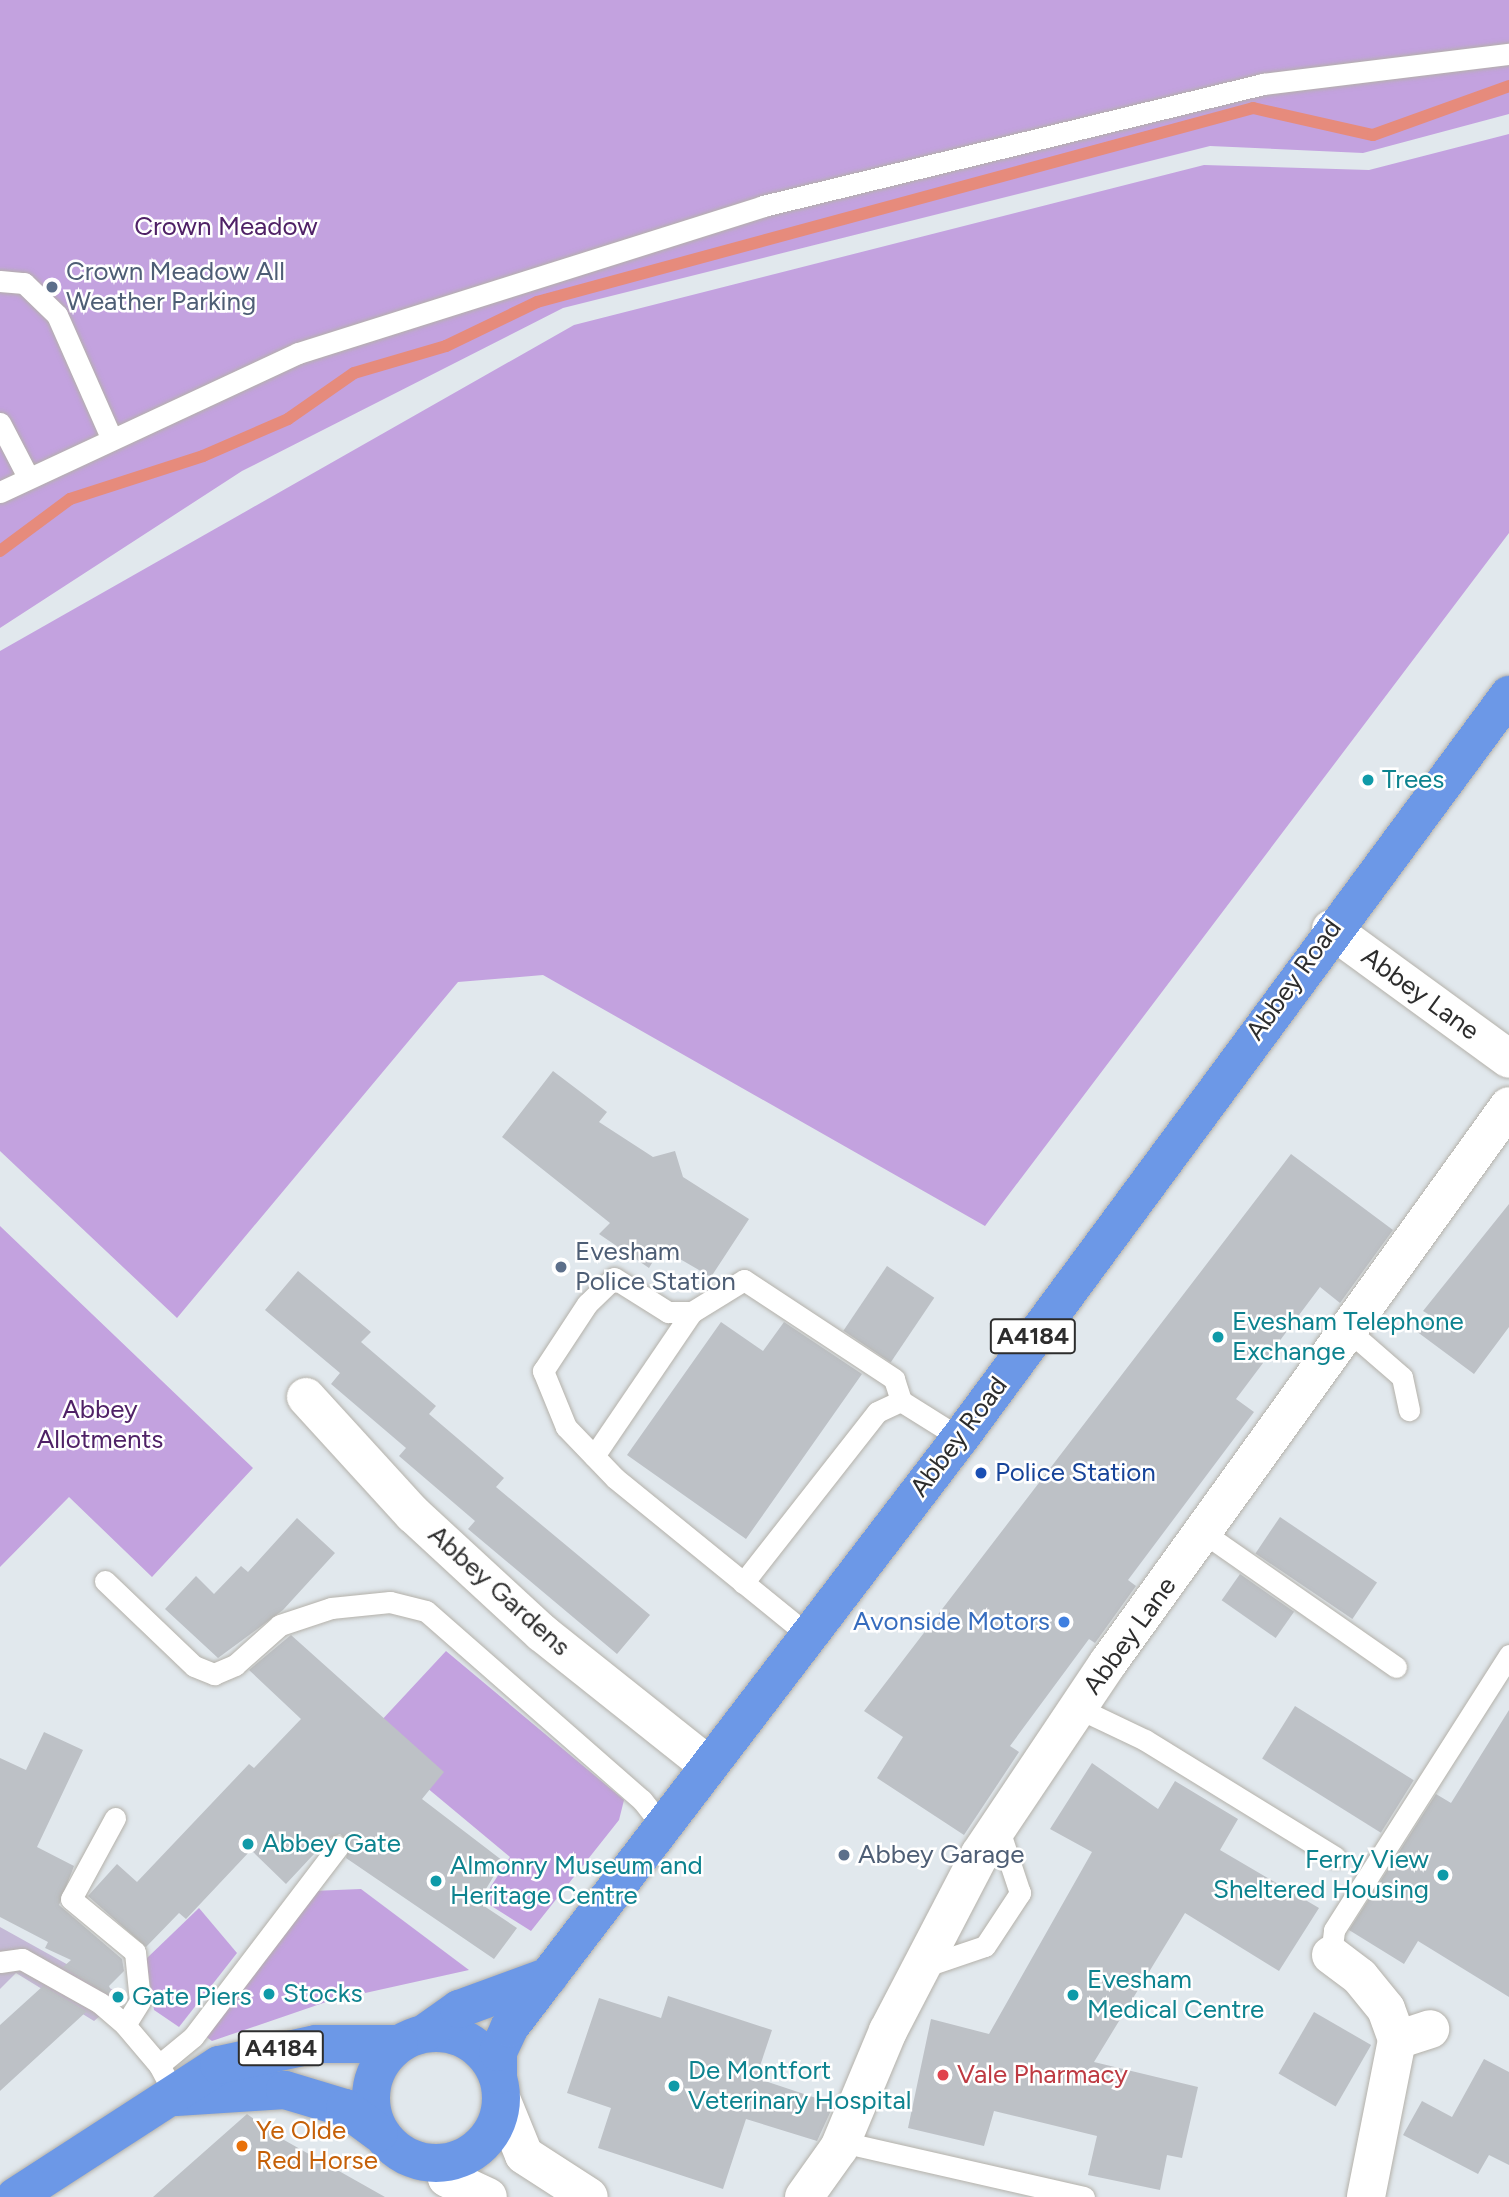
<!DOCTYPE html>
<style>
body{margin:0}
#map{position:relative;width:1509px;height:2197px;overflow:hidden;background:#e1e8ed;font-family:Figtree,sans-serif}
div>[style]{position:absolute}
.green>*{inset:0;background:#c3a2df}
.cemetery>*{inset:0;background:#c4b9d6}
.stream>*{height:12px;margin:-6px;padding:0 6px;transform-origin:6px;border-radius:6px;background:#e68b7c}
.building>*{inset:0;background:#bdc1c6;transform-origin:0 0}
.roads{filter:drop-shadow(0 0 2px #b4b1aa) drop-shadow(0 0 2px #b4b1aa)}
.lane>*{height:21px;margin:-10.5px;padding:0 10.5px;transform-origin:10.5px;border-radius:10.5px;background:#fff}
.street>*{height:38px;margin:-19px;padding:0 19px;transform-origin:19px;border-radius:19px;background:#fff}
.primary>*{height:38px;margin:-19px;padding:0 19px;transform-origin:19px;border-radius:19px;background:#6c98e7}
.primary>.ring{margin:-19px;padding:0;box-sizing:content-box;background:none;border:38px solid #6c98e7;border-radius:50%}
.dots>*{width:19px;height:19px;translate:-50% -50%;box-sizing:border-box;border:4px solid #fff;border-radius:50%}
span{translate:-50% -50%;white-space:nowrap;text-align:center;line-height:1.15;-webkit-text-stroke:5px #fff;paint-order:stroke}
.shield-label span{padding:2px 5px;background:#fff;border:2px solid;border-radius:5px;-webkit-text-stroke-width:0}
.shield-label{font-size:24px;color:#2d2d2d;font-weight:700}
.park-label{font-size:26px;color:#4f2166}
.service-label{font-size:26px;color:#4e5e75}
.left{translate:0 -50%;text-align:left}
.culture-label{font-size:26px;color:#0d838f}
.right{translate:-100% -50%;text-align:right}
.street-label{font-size:26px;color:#2d2d2d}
.transit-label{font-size:26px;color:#164399}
.shop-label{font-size:26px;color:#366cbe}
.health-label{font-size:26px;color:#be3a42}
.food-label{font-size:26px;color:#c56008}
</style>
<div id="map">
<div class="green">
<i style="clip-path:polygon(0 0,1509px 0,1509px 114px,1363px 153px,1210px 146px,563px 308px,242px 471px,0 628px)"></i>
<i style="clip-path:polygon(1509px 134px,1509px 533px,985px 1226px,543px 975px,458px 982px,177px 1318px,0 1151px,0 651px,574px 325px,1204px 165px,1369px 170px)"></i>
<i style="clip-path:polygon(0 1226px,253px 1468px,152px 1577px,69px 1497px,0 1567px)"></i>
<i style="clip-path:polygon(446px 1651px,624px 1800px,619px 1820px,531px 1931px,482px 1900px,510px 1857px,366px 1737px)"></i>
<i style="clip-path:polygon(361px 1889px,469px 1970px,329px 2001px,212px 2041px,205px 2036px,312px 1891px)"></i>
<i style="clip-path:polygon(199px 1908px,237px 1953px,179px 2027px,154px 2010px,146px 1959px)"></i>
</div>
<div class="cemetery">
<i style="clip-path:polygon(0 1927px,124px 1996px,94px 2021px,16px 1973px,0 1989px)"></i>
</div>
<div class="stream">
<i style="left:0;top:551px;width:87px;rotate:-36.6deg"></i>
<i style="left:70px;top:499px;width:140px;rotate:-17.9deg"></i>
<i style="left:203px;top:456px;width:93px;rotate:-23.5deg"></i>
<i style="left:288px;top:419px;width:80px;rotate:-34.9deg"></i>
<i style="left:354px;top:373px;width:96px;rotate:-16.4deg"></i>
<i style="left:446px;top:346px;width:101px;rotate:-25.8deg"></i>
<i style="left:537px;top:302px;width:742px;rotate:-15.16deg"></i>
<i style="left:1253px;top:108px;width:123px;rotate:12.7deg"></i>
<i style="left:1373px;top:135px;width:145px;rotate:-19.8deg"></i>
</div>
<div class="building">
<i style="clip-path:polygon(553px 1071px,607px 1112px,599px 1122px,653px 1157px,675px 1151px,683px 1177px,749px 1219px,711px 1277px,661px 1248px,649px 1268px,599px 1234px,610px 1223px,502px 1137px)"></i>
<i style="clip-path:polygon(1291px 1154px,1393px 1230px,1340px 1303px,1320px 1287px,1236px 1399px,1254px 1412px,1128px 1580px,1136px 1586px,1095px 1643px,1089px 1639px,1010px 1746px,1019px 1752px,964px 1835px,877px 1778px,903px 1737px,864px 1711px)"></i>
<i style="clip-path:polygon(1509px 1204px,1509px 1327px,1474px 1374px,1416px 1331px,1428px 1314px,1423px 1311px)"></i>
<i style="left:887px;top:1266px;width:57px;height:78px;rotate:34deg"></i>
<i style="clip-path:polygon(298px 1271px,371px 1332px,361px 1342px,436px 1406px,429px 1414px,504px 1478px,496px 1487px,650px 1615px,617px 1654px,468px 1529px,475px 1521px,399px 1456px,406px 1448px,331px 1384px,340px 1373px,265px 1310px)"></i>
<i style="clip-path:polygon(721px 1322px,763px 1351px,784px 1322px,862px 1374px,746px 1539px,627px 1455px)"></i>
<i style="left:1280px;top:1517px;width:117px;height:44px;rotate:34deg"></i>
<i style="clip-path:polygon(297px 1518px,335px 1553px,283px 1610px,218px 1658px,165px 1609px,196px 1576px,214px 1594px,241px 1566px,248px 1572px)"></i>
<i style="left:1240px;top:1574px;width:66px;height:32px;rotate:35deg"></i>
<i style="clip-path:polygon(291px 1635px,444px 1772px,422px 1799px,503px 1861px,478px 1902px,517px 1928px,494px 1959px,346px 1858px,350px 1843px,340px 1834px,328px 1839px,286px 1884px,251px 1850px,186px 1919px,179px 1913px,146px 1947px,88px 1896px,117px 1864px,137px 1882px,249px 1764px,254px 1768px,301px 1719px,249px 1670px)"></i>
<i style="left:1295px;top:1706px;width:140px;height:62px;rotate:32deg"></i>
<i style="clip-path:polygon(1509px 1710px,1509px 1997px,1418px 1941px,1404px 1964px,1349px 1930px,1436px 1794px,1451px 1803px)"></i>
<i style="clip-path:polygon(44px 1732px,83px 1750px,37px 1847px,74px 1866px,59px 1905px,122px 1959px,124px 1971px,109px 1986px,114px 1998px,63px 1967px,71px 1960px,45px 1948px,48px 1942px,0 1917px,0 1758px,26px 1770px)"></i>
<i style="clip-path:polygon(1092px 1763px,1158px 1809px,1175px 1781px,1238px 1819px,1220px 1850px,1319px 1908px,1279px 1971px,1185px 1913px,1094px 2062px,1198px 2087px,1182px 2158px,1167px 2155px,1160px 2190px,1088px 2175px,1097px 2136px,994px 2111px,984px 2146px,908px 2128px,931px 2019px,989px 2034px,1092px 1852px,1050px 1829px)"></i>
<i style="clip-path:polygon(43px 1986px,96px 2017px,86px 2012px,0 2091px,0 2025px)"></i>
<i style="clip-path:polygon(668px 1996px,772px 2030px,756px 2078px,834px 2104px,817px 2141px,746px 2119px,723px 2189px,598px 2148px,611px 2108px,567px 2093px,599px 1998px,661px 2018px)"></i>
<i style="left:1314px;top:2012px;width:66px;height:71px;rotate:30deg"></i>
<i style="clip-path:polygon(1484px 2059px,1509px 2072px,1509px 2165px,1489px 2155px,1478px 2174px,1403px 2135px,1422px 2101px,1452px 2117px)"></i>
<i style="clip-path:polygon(247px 2114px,277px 2136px,385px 2197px,153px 2197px)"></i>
</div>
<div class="roads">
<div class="lane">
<i style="left:0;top:281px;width:24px;rotate:5deg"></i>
<i style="left:24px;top:283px;width:46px;rotate:44.1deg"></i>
<i style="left:57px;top:315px;width:131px;rotate:66.2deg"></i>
<i style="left:0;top:423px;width:59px;rotate:62.6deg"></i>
<i style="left:0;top:492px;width:329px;rotate:-25deg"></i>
<i style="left:298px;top:353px;width:488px;rotate:-17.5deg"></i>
<i style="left:763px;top:206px;width:515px;rotate:-13.71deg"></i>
<i style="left:1263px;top:84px;width:248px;rotate:-7deg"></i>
<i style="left:1349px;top:1331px;width:70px;rotate:41deg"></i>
<i style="left:1402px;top:1377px;width:34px;rotate:78deg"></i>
<i style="left:594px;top:1456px;width:174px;rotate:-55.8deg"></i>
<i style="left:1204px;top:1533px;width:234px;rotate:34.9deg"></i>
<i style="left:105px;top:1581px;width:123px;rotate:43.7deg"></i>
<i style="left:194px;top:1666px;width:22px;rotate:22deg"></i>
<i style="left:214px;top:1674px;width:23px;rotate:-23deg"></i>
<i style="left:235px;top:1665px;width:60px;rotate:-41.6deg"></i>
<i style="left:280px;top:1625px;width:54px;rotate:-18.4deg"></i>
<i style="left:331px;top:1608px;width:59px;rotate:-5.8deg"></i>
<i style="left:390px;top:1602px;width:37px;rotate:14deg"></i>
<i style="left:426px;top:1611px;width:287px;rotate:41.2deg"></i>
<i style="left:642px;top:1800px;width:37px;rotate:52deg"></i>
<i style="left:743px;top:1583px;width:217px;rotate:-51.9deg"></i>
<i style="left:877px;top:1412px;width:26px;rotate:-25deg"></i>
<i style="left:901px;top:1401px;width:70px;rotate:32.1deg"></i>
<i style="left:808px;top:1635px;width:249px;rotate:-140.9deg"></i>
<i style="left:615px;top:1478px;width:71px;rotate:-133.9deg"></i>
<i style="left:566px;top:1427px;width:61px;rotate:-112.3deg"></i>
<i style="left:543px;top:1371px;width:80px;rotate:-56.7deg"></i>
<i style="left:587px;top:1304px;width:37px;rotate:-44deg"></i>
<i style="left:614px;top:1278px;width:64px;rotate:32.2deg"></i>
<i style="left:668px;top:1312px;width:24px"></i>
<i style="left:692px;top:1312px;width:61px;rotate:-31.6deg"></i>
<i style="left:744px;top:1280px;width:180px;rotate:33.4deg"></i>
<i style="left:894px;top:1379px;width:23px;rotate:72deg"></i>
<i style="left:1078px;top:1708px;width:74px;rotate:25.5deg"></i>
<i style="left:1145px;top:1740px;width:223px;rotate:31.6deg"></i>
<i style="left:115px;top:1818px;width:92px;rotate:118.5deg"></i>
<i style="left:71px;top:1899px;width:83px;rotate:39.6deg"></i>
<i style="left:135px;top:1952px;width:49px;rotate:84.2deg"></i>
<i style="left:140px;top:2001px;width:28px;rotate:122deg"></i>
<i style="left:125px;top:2025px;width:52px;rotate:49.6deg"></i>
<i style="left:159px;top:2065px;width:36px;rotate:62deg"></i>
<i style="left:1331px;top:1955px;width:25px;rotate:-83deg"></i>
<i style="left:1334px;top:1930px;width:326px;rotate:-57.5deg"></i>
<i style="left:0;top:1962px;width:22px;rotate:-8deg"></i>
<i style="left:22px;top:1959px;width:90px;rotate:29.4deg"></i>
<i style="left:100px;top:2003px;width:33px;rotate:41deg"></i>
<i style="left:923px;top:1967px;width:65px;rotate:-18.7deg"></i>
<i style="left:985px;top:1946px;width:64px;rotate:-56.6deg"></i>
<i style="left:1020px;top:1893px;width:70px;rotate:-108.4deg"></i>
<i style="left:159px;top:2065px;width:44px;rotate:-39.5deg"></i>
<i style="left:193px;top:2037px;width:239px;rotate:-52.7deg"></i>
<i style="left:842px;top:2142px;width:248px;rotate:12.8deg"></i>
</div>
<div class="street">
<i style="left:1331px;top:929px;width:220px;rotate:36.1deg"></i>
<i style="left:306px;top:1397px;width:159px;rotate:47.6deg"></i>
<i style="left:413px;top:1514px;width:176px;rotate:42.7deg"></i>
<i style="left:542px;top:1633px;width:212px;rotate:38.5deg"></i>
<i style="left:1331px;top:1955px;width:36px;rotate:37deg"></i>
<i style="left:1360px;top:1977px;width:41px;rotate:50.9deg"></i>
<i style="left:1386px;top:2009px;width:33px;rotate:70deg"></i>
<i style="left:1397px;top:2040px;width:160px;rotate:101.2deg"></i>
<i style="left:1397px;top:2040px;width:35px;rotate:-18deg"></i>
<i style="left:502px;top:2101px;width:58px;rotate:67.8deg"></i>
<i style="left:524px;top:2155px;width:77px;rotate:32.9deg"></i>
<i style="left:446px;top:2163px;width:15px;rotate:86deg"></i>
<i style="left:447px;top:2178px;width:45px;rotate:24.9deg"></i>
<i style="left:804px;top:2197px;width:60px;rotate:-54.5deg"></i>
<i style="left:839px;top:2148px;width:127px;rotate:-67.3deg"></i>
<i style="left:888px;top:2031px;width:199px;rotate:-62.5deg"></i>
<i style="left:980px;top:1854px;width:230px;rotate:-56.2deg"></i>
<i style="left:1108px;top:1663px;width:686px;rotate:-54.25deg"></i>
</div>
<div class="primary">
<i class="ring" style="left:371px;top:2033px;width:92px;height:92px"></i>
<i style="left:425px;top:2033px;width:42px;rotate:-35.2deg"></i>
<i style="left:459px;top:2009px;width:96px;rotate:-20.1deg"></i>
<i style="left:498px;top:2075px;width:23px;rotate:-90deg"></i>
<i style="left:498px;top:2052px;width:26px;rotate:-65deg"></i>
<i style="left:509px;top:2028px;width:743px;rotate:-52.61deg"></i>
<i style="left:960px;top:1438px;width:924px;rotate:-53.54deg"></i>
<i style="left:176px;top:2097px;width:109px;rotate:-3.7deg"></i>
<i style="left:285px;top:2090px;width:63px;rotate:16.7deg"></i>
<i style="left:345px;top:2108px;width:42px;rotate:36.3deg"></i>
<i style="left:15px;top:2197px;width:243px;rotate:-32.9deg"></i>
<i style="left:219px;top:2065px;width:99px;rotate:-12.2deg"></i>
<i style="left:316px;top:2044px;width:83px"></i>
</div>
</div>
<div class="dots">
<i style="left:52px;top:287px;background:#5c6f8a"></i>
<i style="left:1368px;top:780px;background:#0f9aa8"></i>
<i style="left:561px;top:1267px;background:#5c6f8a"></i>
<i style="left:1218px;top:1337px;background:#0f9aa8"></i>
<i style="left:981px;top:1473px;background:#1a4fb4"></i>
<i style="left:1064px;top:1622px;background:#3f7fe0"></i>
<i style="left:248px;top:1844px;background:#0f9aa8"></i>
<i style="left:844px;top:1855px;background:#5c6f8a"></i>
<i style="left:1443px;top:1875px;background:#0f9aa8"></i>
<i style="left:436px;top:1881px;background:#0f9aa8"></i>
<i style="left:269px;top:1994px;background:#0f9aa8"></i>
<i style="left:1073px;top:1995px;background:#0f9aa8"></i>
<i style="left:118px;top:1997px;background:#0f9aa8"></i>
<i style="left:943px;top:2075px;background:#e0444e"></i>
<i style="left:674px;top:2086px;background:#0f9aa8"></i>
<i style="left:242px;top:2146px;background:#e8710a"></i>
</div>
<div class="shield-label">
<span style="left:1033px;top:1336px">A4184</span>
<span style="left:281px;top:2048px">A4184</span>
</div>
<div class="park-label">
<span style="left:226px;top:227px">Crown Meadow</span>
<span style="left:100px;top:1425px">Abbey<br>Allotments</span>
</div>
<div class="service-label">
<span class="left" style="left:66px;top:287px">Crown Meadow All<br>Weather Parking</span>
<span class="left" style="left:575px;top:1267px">Evesham<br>Police Station</span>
<span class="left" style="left:858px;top:1855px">Abbey Garage</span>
</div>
<div class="culture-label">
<span class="left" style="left:1382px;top:780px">Trees</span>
<span class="left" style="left:1232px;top:1337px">Evesham Telephone<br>Exchange</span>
<span class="left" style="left:262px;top:1844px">Abbey Gate</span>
<span class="right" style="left:1429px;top:1875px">Ferry View<br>Sheltered Housing</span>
<span class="left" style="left:450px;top:1881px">Almonry Museum and<br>Heritage Centre</span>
<span class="left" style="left:1087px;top:1995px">Evesham<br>Medical Centre</span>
<span class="left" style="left:283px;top:1994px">Stocks</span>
<span class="left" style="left:132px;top:1997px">Gate Piers</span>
<span class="left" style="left:688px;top:2086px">De Montfort<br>Veterinary Hospital</span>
</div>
<div class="street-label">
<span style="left:1294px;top:980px;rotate:-54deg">Abbey Road</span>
<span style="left:1420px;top:994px;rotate:36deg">Abbey Lane</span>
<span style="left:959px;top:1437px;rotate:-53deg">Abbey Road</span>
<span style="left:499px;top:1591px;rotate:42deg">Abbey Gardens</span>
<span style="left:1130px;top:1636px;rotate:-54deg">Abbey Lane</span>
</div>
<div class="transit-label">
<span class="left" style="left:995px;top:1473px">Police Station</span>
</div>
<div class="shop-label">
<span class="right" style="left:1050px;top:1622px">Avonside Motors</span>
</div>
<div class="health-label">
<span class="left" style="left:957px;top:2075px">Vale Pharmacy</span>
</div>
<div class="food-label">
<span class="left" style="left:256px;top:2146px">Ye Olde<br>Red Horse</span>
</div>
</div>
